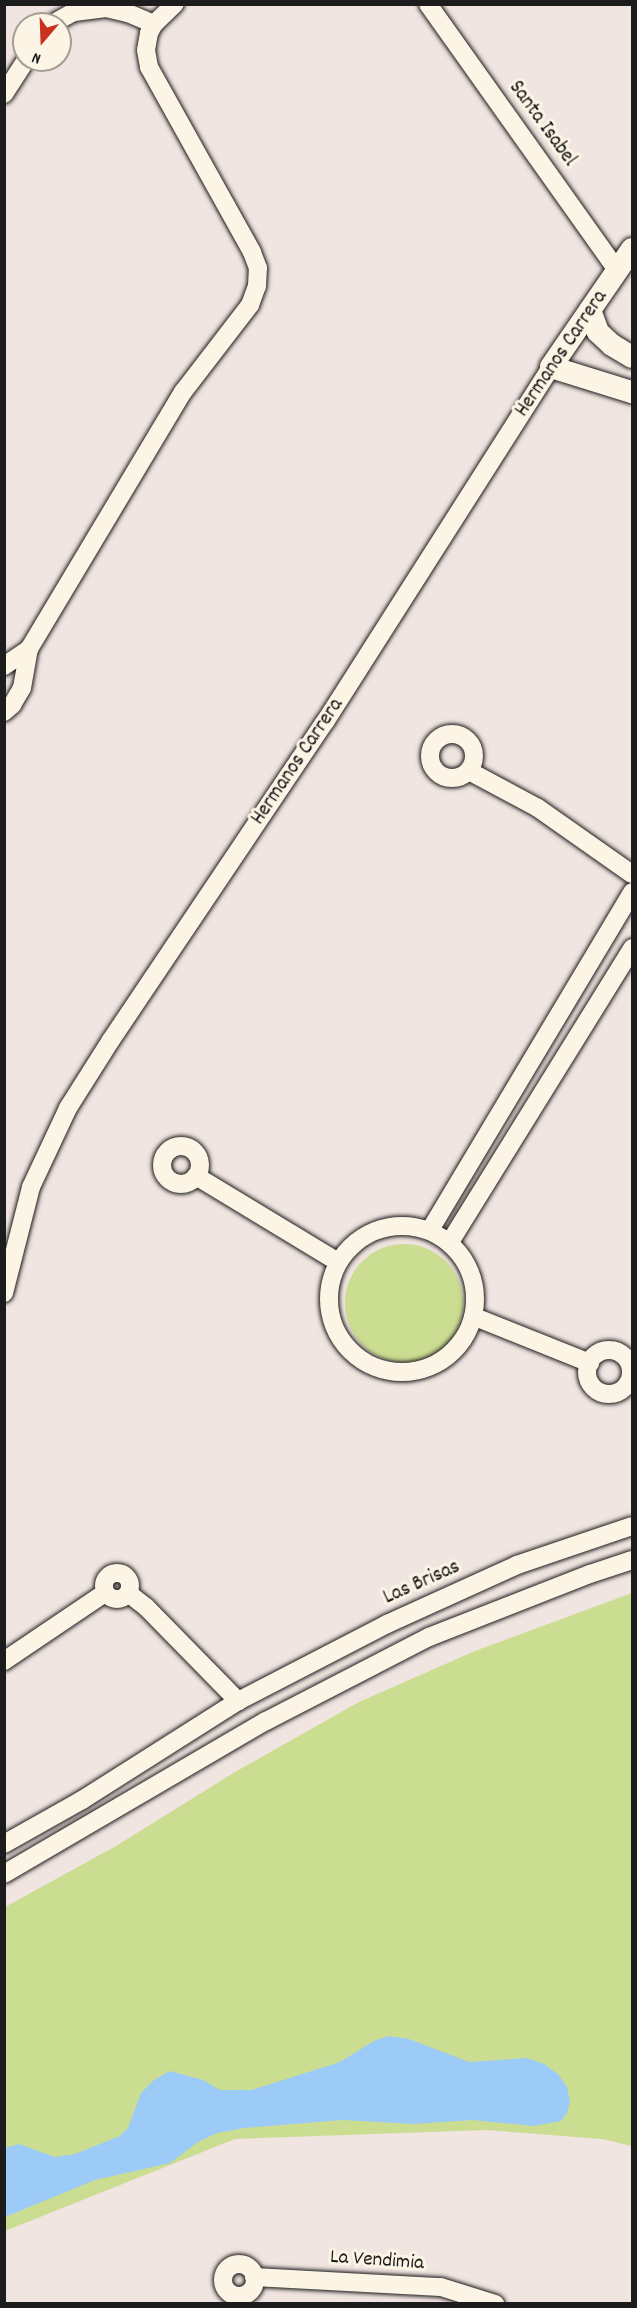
<!DOCTYPE html>
<style>
body{margin:0}
#map{position:relative;width:637px;height:2308px;overflow:hidden;background:#f1e5e1;font-family:Dekko,sans-serif}
div>[style]{position:absolute}
.green>*{inset:0;background:#cbdd91}
.round{border-radius:50%}
.water>*{inset:0;background:#9ccbf8}
.roads{filter:drop-shadow(0 0 2px #1c1c1c) drop-shadow(0 0 2px #1c1c1c)}
.minor>*{height:18px;margin:-9px;padding:0 9px;transform-origin:9px;border-radius:9px;background:#fcf5e5}
.minor>.ring{margin:-9px;padding:0;box-sizing:content-box;background:none;border:18px solid #fcf5e5;border-radius:50%}
.tertiary>*{height:22px;margin:-11px;padding:0 11px;transform-origin:11px;border-radius:11px;background:#fcf5e5}
span{translate:-50% -50%;white-space:nowrap;text-align:center;line-height:1.15;-webkit-text-stroke:6px #fcf5e5;paint-order:stroke}
.street-label{font-size:21px;color:#1c1c1c}
.frame{position:absolute;inset:0;border:6px solid #1c1c1c;pointer-events:none}
.north{position:absolute;left:12px;top:12px;width:60px;height:60px;box-sizing:border-box;background:#fcf5e5;border:2px solid #a29e95;border-radius:50%;rotate:199deg;font-size:16px;font-weight:700;line-height:24px;text-align:center;color:#1c1c1c}
.north::after{content:'';display:block;margin:auto;width:21px;height:27px;background:#c8321e;clip-path:polygon(50% 0,100% 100%,50% 72%,0 100%)}
</style>
<div id="map">
<div class="green">
<i class="round" style="left:345px;top:1244px;width:118px;height:118px"></i>
<i style="clip-path:polygon(632px 1593px,632px 2146px,602px 2139px,487px 2130px,235px 2139px,5px 2231px,5px 1907px,116px 1846px,235px 1772px,359px 1702px,475px 1651px)"></i>
</div>
<div class="water">
<i style="clip-path:polygon(389px 2036px,409px 2039px,469px 2062px,527px 2058px,544px 2064px,558px 2074px,567px 2087px,570px 2102px,567px 2113px,561px 2121px,534px 2126px,472px 2120px,414px 2124px,343px 2120px,244px 2128px,217px 2133px,198px 2142px,170px 2163px,95px 2180px,5px 2217px,5px 2148px,19px 2144px,55px 2157px,75px 2154px,120px 2136px,128px 2128px,141px 2093px,154px 2080px,170px 2071px,203px 2080px,220px 2090px,252px 2090px,340px 2062px,374px 2041px)"></i>
</div>
<div class="roads">
<div class="minor">
<i style="left:428px;top:4px;width:328px;rotate:54.6deg"></i>
<i style="left:52px;top:24px;width:25px;rotate:-29deg"></i>
<i style="left:74px;top:12px;width:32px;rotate:-7deg"></i>
<i style="left:106px;top:8px;width:23px;rotate:13deg"></i>
<i style="left:128px;top:13px;width:28px;rotate:23deg"></i>
<i style="left:4px;top:94px;width:40px;rotate:-57.1deg"></i>
<i style="left:4px;top:666px;width:30px;rotate:-34deg"></i>
<i style="left:29px;top:649px;width:300px;rotate:-59.1deg"></i>
<i style="left:183px;top:392px;width:110px;rotate:-52.4deg"></i>
<i style="left:250px;top:305px;width:20px;rotate:-70deg"></i>
<i style="left:257px;top:286px;width:18px;rotate:-87deg"></i>
<i style="left:258px;top:268px;width:17px;rotate:-111deg"></i>
<i style="left:252px;top:252px;width:212px;rotate:-119.1deg"></i>
<i style="left:149px;top:67px;width:17px;rotate:-100deg"></i>
<i style="left:146px;top:50px;width:17px;rotate:-80deg"></i>
<i style="left:149px;top:33px;width:10px;rotate:-61deg"></i>
<i style="left:154px;top:24px;width:29px;rotate:-44deg"></i>
<i style="left:4px;top:712px;width:11px;rotate:-41deg"></i>
<i style="left:12px;top:705px;width:20px;rotate:-60deg"></i>
<i style="left:22px;top:688px;width:40px;rotate:-80deg"></i>
<i class="ring" style="left:430px;top:734px;width:26px;height:26px"></i>
<i style="left:469px;top:771px;width:78px;rotate:28.2deg"></i>
<i style="left:538px;top:808px;width:115px;rotate:35.1deg"></i>
<i class="ring" style="left:162px;top:1146px;width:20px;height:20px"></i>
<i style="left:196px;top:1176px;width:166px;rotate:31.2deg"></i>
<i class="ring" style="left:329px;top:1226px;width:128px;height:128px"></i>
<i style="left:430px;top:1230px;width:394px;rotate:-59.1deg"></i>
<i style="left:450px;top:1242px;width:346px;rotate:-58.2deg"></i>
<i style="left:4px;top:1293px;width:109px;rotate:-75.7deg"></i>
<i style="left:31px;top:1187px;width:87px;rotate:-64.9deg"></i>
<i style="left:68px;top:1108px;width:80px;rotate:-57.7deg"></i>
<i style="left:111px;top:1040px;width:383px;rotate:-56.1deg"></i>
<i style="left:325px;top:722px;width:421px;rotate:-57.5deg"></i>
<i style="left:475px;top:1317px;width:124px;rotate:21.8deg"></i>
<i class="ring" style="left:587px;top:1350px;width:26px;height:26px"></i>
<i class="ring" style="left:104px;top:1573px;width:8px;height:8px"></i>
<i style="left:128px;top:1593px;width:23px;rotate:38deg"></i>
<i style="left:146px;top:1607px;width:132px;rotate:45.6deg"></i>
<i style="left:4px;top:1661px;width:122px;rotate:-34deg"></i>
<i style="left:4px;top:1844px;width:90px;rotate:-29.4deg"></i>
<i style="left:82px;top:1800px;width:185px;rotate:-32.4deg"></i>
<i style="left:238px;top:1701px;width:168px;rotate:-27.3deg"></i>
<i style="left:387px;top:1624px;width:143px;rotate:-24.4deg"></i>
<i style="left:517px;top:1565px;width:121px;rotate:-18.7deg"></i>
<i style="left:4px;top:1874px;width:303px;rotate:-30.3deg"></i>
<i style="left:266px;top:1721px;width:183px;rotate:-27.3deg"></i>
<i style="left:429px;top:1637px;width:173px;rotate:-21.4deg"></i>
<i style="left:590px;top:1574px;width:44px;rotate:-18.4deg"></i>
<i class="ring" style="left:223px;top:2264px;width:14px;height:14px"></i>
<i style="left:254px;top:2277px;width:187px;rotate:3.1deg"></i>
<i style="left:441px;top:2287px;width:57px;rotate:17.5deg"></i>
</div>
<div class="tertiary">
<i style="left:632px;top:249px;width:143px;rotate:124.5deg"></i>
<i style="left:551px;top:367px;width:85px;rotate:17.2deg"></i>
<i style="left:590px;top:310px;width:23px;rotate:70deg"></i>
<i style="left:598px;top:332px;width:19px;rotate:43deg"></i>
<i style="left:612px;top:345px;width:23px;rotate:31deg"></i>
</div>
</div>
<div class="street-label">
<span style="left:542px;top:124px;rotate:54deg">Santa Isabel</span>
<span style="left:562px;top:354px;rotate:-56deg">Hermanos Carrera</span>
<span style="left:298px;top:762px;rotate:-56deg">Hermanos Carrera</span>
<span style="left:422px;top:1583px;rotate:-24deg">Las Brisas</span>
<span style="left:377px;top:2261px;rotate:4deg">La Vendimia</span>
</div>
<div class="frame"></div>
<div class="north">N</div>
</div>
